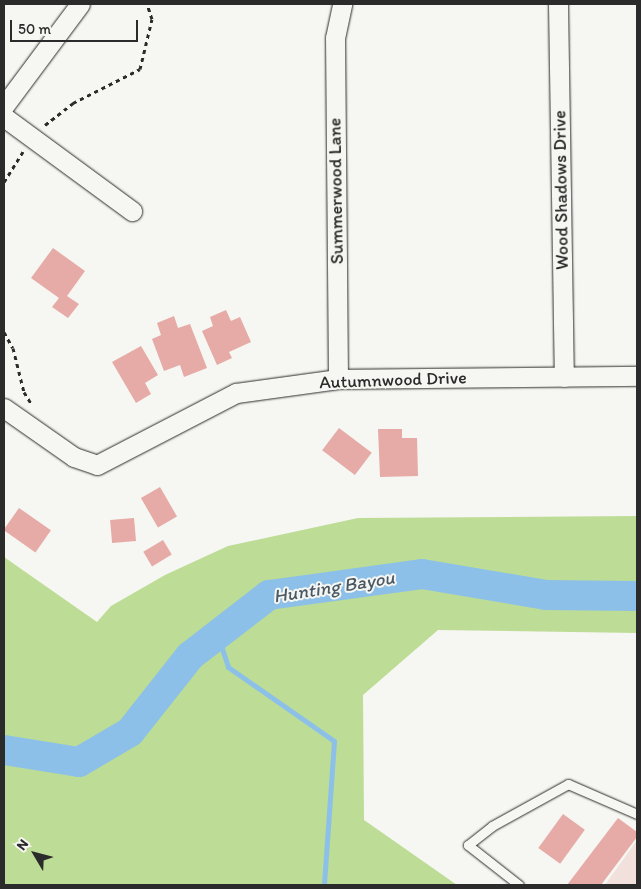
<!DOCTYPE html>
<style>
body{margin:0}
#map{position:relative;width:641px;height:889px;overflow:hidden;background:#f6f6f2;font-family:Itim,sans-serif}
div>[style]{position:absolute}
.built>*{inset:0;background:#f1e0db}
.green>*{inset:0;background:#bddc95}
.stream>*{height:5px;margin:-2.5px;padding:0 2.5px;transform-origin:2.5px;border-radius:2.5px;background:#8cc0e9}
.river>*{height:30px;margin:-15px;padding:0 15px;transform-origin:15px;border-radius:15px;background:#8cc0e9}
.building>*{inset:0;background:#e6aba6;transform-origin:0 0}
.path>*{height:3px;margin-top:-1.5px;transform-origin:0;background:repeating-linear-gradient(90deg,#2b2b2b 0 4px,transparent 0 8px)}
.roads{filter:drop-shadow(0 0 1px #2b2b2b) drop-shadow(0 0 1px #2b2b2b)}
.lane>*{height:9px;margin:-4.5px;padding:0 4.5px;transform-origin:4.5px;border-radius:4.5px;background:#f6f6f2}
.street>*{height:19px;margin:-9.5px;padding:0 9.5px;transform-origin:9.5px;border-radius:9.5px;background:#f6f6f2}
span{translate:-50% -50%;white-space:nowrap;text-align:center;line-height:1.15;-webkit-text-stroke:4px #f6f6f2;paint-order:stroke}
.street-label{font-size:18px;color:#2b2b2b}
.water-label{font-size:19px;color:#485864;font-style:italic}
.frame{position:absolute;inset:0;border:5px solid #2b2b2b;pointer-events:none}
.north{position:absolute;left:10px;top:829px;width:50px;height:50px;-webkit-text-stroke:4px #f6f6f2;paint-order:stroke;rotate:307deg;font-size:14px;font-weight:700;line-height:20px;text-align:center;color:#2b2b2b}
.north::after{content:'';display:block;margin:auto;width:18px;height:22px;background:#2b2b2b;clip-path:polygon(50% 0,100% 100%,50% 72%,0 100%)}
.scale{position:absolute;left:10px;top:20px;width:128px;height:22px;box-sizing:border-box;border:2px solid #2b2b2b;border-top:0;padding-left:6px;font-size:15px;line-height:18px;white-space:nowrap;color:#2b2b2b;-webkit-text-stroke:4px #f6f6f2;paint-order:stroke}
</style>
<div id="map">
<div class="built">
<i style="clip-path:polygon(637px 840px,637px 885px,605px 885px)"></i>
</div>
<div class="green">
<i style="clip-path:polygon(637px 516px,637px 633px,438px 630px,363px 695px,364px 820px,457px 885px,4px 885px,4px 557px,97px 622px,111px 606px,165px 575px,228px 546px,358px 518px)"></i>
</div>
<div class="stream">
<i style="left:217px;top:633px;width:36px;rotate:72deg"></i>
<i style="left:228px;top:667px;width:129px;rotate:34.9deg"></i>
<i style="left:334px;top:741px;width:144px;rotate:94deg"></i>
</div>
<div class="river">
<i style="left:4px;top:750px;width:76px;rotate:9.1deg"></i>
<i style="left:79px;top:762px;width:59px;rotate:-30.5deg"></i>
<i style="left:130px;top:732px;width:97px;rotate:-51.7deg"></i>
<i style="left:190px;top:656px;width:100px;rotate:-37.7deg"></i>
<i style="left:269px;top:595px;width:154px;rotate:-7.8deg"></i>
<i style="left:422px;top:574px;width:126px;rotate:9.6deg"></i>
<i style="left:546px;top:595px;width:91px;rotate:0.6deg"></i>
</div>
<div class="building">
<i style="clip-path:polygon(53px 248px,85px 271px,67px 296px,79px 304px,68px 318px,52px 307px,59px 298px,31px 278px)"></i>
<i style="clip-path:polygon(226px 310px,231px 321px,240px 317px,251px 342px,229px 352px,232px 358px,217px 365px,202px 331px,213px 326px,210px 317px)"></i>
<i style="clip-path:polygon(174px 316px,178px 328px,190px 324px,207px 368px,184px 377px,180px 365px,164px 371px,152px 339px,161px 335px,157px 323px)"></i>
<i style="clip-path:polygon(141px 346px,158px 375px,145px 383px,151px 394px,136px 403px,112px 362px)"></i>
<i style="left:339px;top:428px;width:41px;height:28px;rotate:37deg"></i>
<i style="clip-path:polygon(378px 429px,402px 429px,402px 438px,417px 438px,418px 476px,380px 477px)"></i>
<i style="left:160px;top:487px;width:34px;height:22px;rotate:60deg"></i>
<i style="left:19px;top:508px;width:39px;height:27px;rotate:35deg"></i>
<i style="left:134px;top:518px;width:23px;height:24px;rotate:85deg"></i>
<i style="left:163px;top:540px;width:17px;height:23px;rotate:59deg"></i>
<i style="left:563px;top:814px;width:27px;height:42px;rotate:36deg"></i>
<i style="clip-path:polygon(618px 818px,637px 832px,637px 837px,601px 885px,567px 885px)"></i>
</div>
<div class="path">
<i style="left:45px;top:125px;width:36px;rotate:-38deg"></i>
<i style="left:73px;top:103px;width:75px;rotate:-26.9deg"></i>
<i style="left:140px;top:69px;width:51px;rotate:-76.5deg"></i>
<i style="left:152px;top:19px;width:16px;rotate:-108deg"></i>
<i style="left:4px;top:182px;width:36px;rotate:-58deg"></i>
<i style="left:4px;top:332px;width:18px;rotate:61deg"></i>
<i style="left:13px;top:348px;width:45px;rotate:76deg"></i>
<i style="left:24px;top:392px;width:15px;rotate:58deg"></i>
</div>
<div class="roads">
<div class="lane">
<i style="left:519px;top:885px;width:65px;rotate:-141.9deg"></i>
<i style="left:468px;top:845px;width:31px;rotate:-38deg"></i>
<i style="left:492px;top:826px;width:87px;rotate:-28.9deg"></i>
<i style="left:568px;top:784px;width:75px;rotate:23.5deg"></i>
</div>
<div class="street">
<i style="left:558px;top:4px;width:373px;rotate:89.1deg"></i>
<i style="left:4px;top:106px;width:127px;rotate:-53.3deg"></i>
<i style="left:4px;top:117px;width:159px;rotate:36.3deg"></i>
<i style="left:338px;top:379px;width:341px;rotate:-90.5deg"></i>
<i style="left:335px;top:38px;width:35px;rotate:-78deg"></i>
<i style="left:4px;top:408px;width:85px;rotate:35deg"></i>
<i style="left:74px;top:457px;width:24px;rotate:19deg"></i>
<i style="left:97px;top:465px;width:157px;rotate:-27.4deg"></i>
<i style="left:236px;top:393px;width:103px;rotate:-7.8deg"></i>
<i style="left:338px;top:379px;width:299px;rotate:-0.6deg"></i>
</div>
</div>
<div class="street-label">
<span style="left:561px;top:190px;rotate:-91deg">Wood Shadows Drive</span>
<span style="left:336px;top:191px;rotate:-91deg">Summerwood Lane</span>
<span style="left:393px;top:380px;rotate:-2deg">Autumnwood Drive</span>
</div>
<div class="water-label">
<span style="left:334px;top:587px;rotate:-9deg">Hunting Bayou</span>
</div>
<div class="frame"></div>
<div class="north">N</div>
<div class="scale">50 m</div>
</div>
